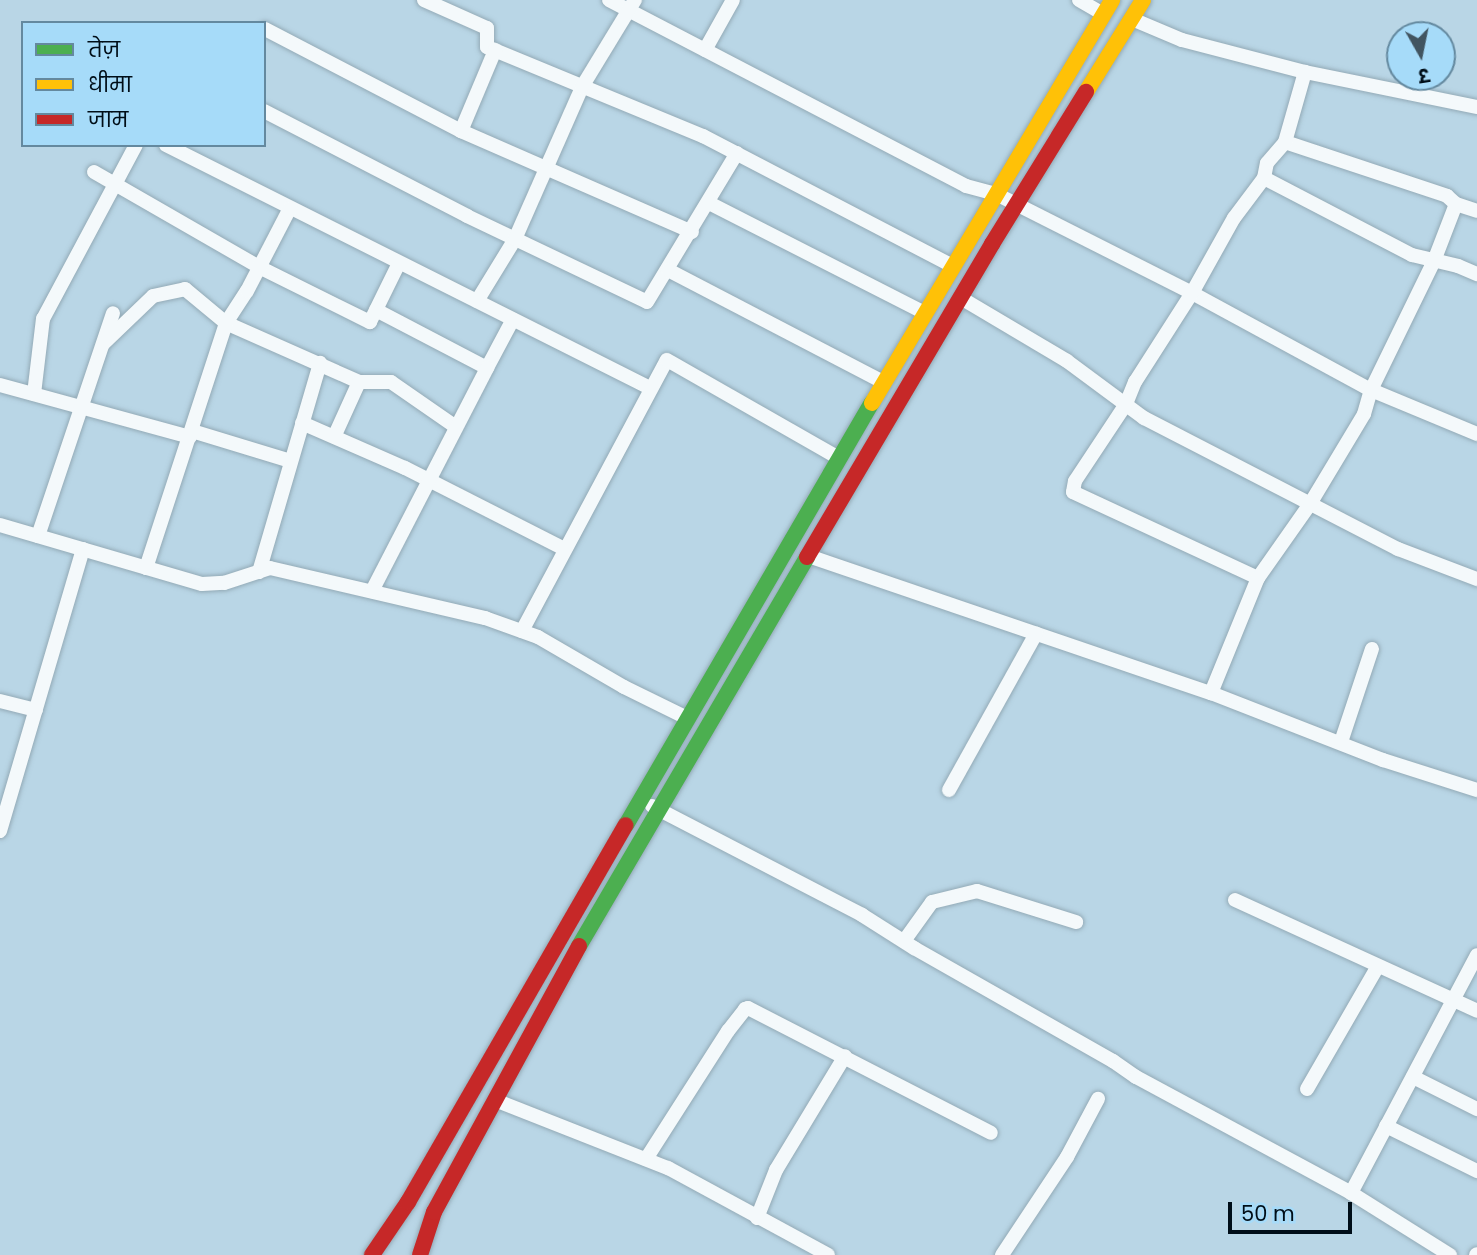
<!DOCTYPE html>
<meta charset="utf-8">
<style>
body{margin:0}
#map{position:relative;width:1477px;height:1255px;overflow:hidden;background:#b9d6e6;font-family:Poppins,"Noto Sans Devanagari",sans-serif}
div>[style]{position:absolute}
.roads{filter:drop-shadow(0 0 2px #93aab6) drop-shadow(0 0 2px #93aab6)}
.street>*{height:14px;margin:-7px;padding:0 7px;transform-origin:7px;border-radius:7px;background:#f4f9fb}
.fast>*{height:16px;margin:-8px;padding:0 8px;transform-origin:8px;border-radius:8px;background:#4caf50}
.slow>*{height:16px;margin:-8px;padding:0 8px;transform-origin:8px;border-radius:8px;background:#ffc107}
.jam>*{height:16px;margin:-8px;padding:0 8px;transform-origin:8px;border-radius:8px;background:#c62828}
span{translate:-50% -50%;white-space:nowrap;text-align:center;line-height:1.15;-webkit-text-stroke:5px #a6dbf9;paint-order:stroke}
.legend{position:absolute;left:21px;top:21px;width:245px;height:126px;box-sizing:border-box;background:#a6dbf9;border:2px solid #64899f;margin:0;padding:9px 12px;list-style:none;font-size:21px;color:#000e18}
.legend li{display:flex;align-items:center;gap:14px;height:35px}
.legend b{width:35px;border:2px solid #64899f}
.north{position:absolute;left:1386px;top:21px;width:70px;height:70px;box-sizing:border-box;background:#a6dbf9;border:2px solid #64899f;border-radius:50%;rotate:171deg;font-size:19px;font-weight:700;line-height:28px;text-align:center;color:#000e18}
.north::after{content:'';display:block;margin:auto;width:24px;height:32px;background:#415460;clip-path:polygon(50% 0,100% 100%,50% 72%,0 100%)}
.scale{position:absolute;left:1228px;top:1202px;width:124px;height:32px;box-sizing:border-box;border:4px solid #000e18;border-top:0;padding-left:9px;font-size:21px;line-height:24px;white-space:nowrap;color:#000e18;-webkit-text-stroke:5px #a6dbf9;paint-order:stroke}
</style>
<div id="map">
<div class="roads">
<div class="street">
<i style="left:424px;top:0;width:69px;rotate:24deg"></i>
<i style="left:487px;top:28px;width:19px;rotate:90deg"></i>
<i style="left:487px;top:47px;width:234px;rotate:22.4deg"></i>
<i style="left:703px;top:136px;width:282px;rotate:27.5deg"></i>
<i style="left:609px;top:0;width:403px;rotate:27.5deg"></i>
<i style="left:966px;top:186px;width:31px;rotate:15deg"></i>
<i style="left:996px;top:194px;width:220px;rotate:26.8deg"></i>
<i style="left:1192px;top:293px;width:204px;rotate:28.5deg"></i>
<i style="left:1371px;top:390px;width:115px;rotate:22.5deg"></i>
<i style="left:1079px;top:0;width:28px;rotate:30deg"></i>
<i style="left:1132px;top:19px;width:54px;rotate:22.8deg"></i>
<i style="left:1182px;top:40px;width:127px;rotate:14.6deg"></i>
<i style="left:1305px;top:72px;width:176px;rotate:11.5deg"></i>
<i style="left:265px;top:29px;width:221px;rotate:27.5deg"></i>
<i style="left:461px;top:131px;width:252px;rotate:23.6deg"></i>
<i style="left:705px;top:50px;width:57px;rotate:-60.8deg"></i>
<i style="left:264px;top:111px;width:229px;rotate:27.3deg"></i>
<i style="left:467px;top:216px;width:199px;rotate:25.5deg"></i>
<i style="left:647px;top:302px;width:174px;rotate:-58.9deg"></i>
<i style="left:461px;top:131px;width:88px;rotate:-67.2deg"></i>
<i style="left:1285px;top:142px;width:171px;rotate:18.4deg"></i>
<i style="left:1447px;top:196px;width:12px;rotate:42deg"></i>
<i style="left:1456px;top:204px;width:22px;rotate:18deg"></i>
<i style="left:166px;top:145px;width:542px;rotate:26.66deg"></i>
<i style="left:94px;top:172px;width:190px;rotate:29.9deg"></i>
<i style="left:259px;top:267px;width:124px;rotate:26.4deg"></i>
<i style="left:370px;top:322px;width:66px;rotate:-63.8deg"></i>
<i style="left:1264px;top:178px;width:167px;rotate:27.5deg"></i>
<i style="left:1412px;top:255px;width:47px;rotate:13.4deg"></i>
<i style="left:1458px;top:266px;width:21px;rotate:23deg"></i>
<i style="left:709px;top:203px;width:242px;rotate:27deg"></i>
<i style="left:668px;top:270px;width:242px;rotate:27.5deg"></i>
<i style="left:961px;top:298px;width:123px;rotate:30.7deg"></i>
<i style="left:1067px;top:361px;width:96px;rotate:36.5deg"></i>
<i style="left:1144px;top:418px;width:286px;rotate:27.3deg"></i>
<i style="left:1398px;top:549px;width:85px;rotate:20.8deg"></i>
<i style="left:477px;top:301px;width:73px;rotate:-58.5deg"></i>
<i style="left:515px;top:239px;width:166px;rotate:-66.2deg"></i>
<i style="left:582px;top:87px;width:102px;rotate:-58.7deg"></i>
<i style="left:376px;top:310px;width:125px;rotate:27.6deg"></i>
<i style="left:487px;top:368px;width:55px;rotate:-62deg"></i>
<i style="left:103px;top:344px;width:69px;rotate:-43.8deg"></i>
<i style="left:153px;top:296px;width:33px;rotate:-12deg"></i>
<i style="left:185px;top:289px;width:53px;rotate:39.7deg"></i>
<i style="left:226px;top:323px;width:145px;rotate:23.9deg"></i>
<i style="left:359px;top:382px;width:60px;rotate:114.4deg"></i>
<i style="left:359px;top:382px;width:32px"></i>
<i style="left:391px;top:382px;width:79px;rotate:34.7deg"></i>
<i style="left:0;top:385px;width:197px;rotate:15.3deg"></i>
<i style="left:34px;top:394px;width:76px;rotate:-83.2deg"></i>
<i style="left:43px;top:319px;width:197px;rotate:-61.9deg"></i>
<i style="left:302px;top:423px;width:112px;rotate:23.6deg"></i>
<i style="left:405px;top:468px;width:179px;rotate:26.9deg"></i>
<i style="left:192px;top:431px;width:103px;rotate:16.9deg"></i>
<i style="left:0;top:525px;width:210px;rotate:16.3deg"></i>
<i style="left:202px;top:584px;width:22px;rotate:-3deg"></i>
<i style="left:224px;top:583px;width:48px;rotate:-18.1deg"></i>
<i style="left:270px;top:568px;width:221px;rotate:13.1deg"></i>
<i style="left:485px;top:618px;width:56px;rotate:19.7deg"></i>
<i style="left:538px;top:637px;width:99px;rotate:30.2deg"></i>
<i style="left:624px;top:687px;width:70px;rotate:26.2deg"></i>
<i style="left:38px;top:536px;width:235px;rotate:-71.4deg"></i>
<i style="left:808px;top:556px;width:426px;rotate:18.8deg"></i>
<i style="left:1211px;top:693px;width:185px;rotate:21.3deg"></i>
<i style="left:1383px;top:760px;width:99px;rotate:17.7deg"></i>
<i style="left:146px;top:568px;width:258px;rotate:-71.9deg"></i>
<i style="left:226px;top:323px;width:38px;rotate:-57deg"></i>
<i style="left:247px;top:291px;width:93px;rotate:-62.6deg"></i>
<i style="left:259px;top:572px;width:218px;rotate:-73.7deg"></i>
<i style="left:1258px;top:578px;width:204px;rotate:-155.1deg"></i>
<i style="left:1073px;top:492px;width:11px;rotate:-80deg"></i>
<i style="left:1075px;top:481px;width:92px;rotate:-56.5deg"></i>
<i style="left:1126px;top:404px;width:24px;rotate:-68deg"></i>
<i style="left:1135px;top:382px;width:106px;rotate:-57.4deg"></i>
<i style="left:1192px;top:293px;width:86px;rotate:-60.8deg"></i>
<i style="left:1234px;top:218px;width:50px;rotate:-53.1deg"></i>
<i style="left:1264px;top:178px;width:15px;rotate:-79deg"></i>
<i style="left:1267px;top:163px;width:28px;rotate:-49deg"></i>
<i style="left:1285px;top:142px;width:73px;rotate:-74.1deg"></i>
<i style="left:372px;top:591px;width:251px;rotate:-62.7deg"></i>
<i style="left:522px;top:631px;width:307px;rotate:-61.9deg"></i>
<i style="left:667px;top:360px;width:198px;rotate:29.7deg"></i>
<i style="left:1211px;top:693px;width:124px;rotate:-67.8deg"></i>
<i style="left:1258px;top:578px;width:90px;rotate:-54.9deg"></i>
<i style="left:1310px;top:504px;width:105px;rotate:-59deg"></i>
<i style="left:1364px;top:414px;width:25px;rotate:-74deg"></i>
<i style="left:1371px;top:390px;width:144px;rotate:-64deg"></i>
<i style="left:1434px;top:261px;width:61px;rotate:-68.9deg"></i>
<i style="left:0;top:701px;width:37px;rotate:14deg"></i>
<i style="left:1341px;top:742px;width:98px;rotate:-71.6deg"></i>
<i style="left:949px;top:790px;width:179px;rotate:-60.9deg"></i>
<i style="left:652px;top:806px;width:237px;rotate:27.4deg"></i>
<i style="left:862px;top:915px;width:62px;rotate:32.4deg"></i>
<i style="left:914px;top:948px;width:229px;rotate:29.6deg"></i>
<i style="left:1113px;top:1061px;width:28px;rotate:35deg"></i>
<i style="left:1136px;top:1077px;width:244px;rotate:28.3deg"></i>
<i style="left:1351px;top:1193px;width:117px;rotate:32.1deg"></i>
<i style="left:0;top:831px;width:294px;rotate:-73.6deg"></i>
<i style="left:1235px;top:900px;width:266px;rotate:24.6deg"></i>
<i style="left:904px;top:941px;width:48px;rotate:-54.3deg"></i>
<i style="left:932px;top:902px;width:46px;rotate:-13.7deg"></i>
<i style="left:977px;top:891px;width:104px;rotate:17.4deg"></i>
<i style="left:1413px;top:1077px;width:72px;rotate:26.6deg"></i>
<i style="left:1307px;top:1089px;width:142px;rotate:-60deg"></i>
<i style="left:495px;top:1100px;width:186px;rotate:21.5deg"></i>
<i style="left:668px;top:1168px;width:182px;rotate:28.5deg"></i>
<i style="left:1386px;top:1126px;width:102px;rotate:26.3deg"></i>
<i style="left:646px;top:1159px;width:152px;rotate:-57.4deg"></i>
<i style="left:728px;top:1031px;width:28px;rotate:-52deg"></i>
<i style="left:745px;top:1009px;width:3px;rotate:-18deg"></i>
<i style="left:748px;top:1008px;width:273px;rotate:27.2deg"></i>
<i style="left:1351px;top:1193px;width:269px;rotate:-62.1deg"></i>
<i style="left:757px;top:1218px;width:52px;rotate:-68.4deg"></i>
<i style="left:776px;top:1170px;width:133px;rotate:-58.8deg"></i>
<i style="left:1002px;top:1255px;width:118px;rotate:-56.4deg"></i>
<i style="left:1067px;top:1157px;width:66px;rotate:-61.9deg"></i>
<i style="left:1476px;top:1255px;width:1px;rotate:-45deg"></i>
</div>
<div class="fast">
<i style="left:626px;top:825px;width:488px;rotate:-59.8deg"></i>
<i style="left:579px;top:946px;width:451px;rotate:-59.6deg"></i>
</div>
<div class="slow">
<i style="left:1086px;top:92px;width:108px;rotate:-58.2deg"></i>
<i style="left:872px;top:403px;width:469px;rotate:-59.2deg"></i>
</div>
<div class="jam">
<i style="left:807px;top:557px;width:364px;rotate:-59.4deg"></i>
<i style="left:992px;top:244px;width:179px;rotate:-58.3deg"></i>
<i style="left:372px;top:1255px;width:64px;rotate:-55.8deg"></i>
<i style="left:408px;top:1202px;width:435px;rotate:-60deg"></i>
<i style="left:420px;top:1255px;width:45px;rotate:-72deg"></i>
<i style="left:434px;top:1212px;width:303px;rotate:-61.4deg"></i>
</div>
</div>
<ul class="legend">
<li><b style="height:9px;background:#4caf50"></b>तेज़</li>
<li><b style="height:9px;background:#ffc107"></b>धीमा</li>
<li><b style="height:9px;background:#c62828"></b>जाम</li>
</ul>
<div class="north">उ</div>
<div class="scale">50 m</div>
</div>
